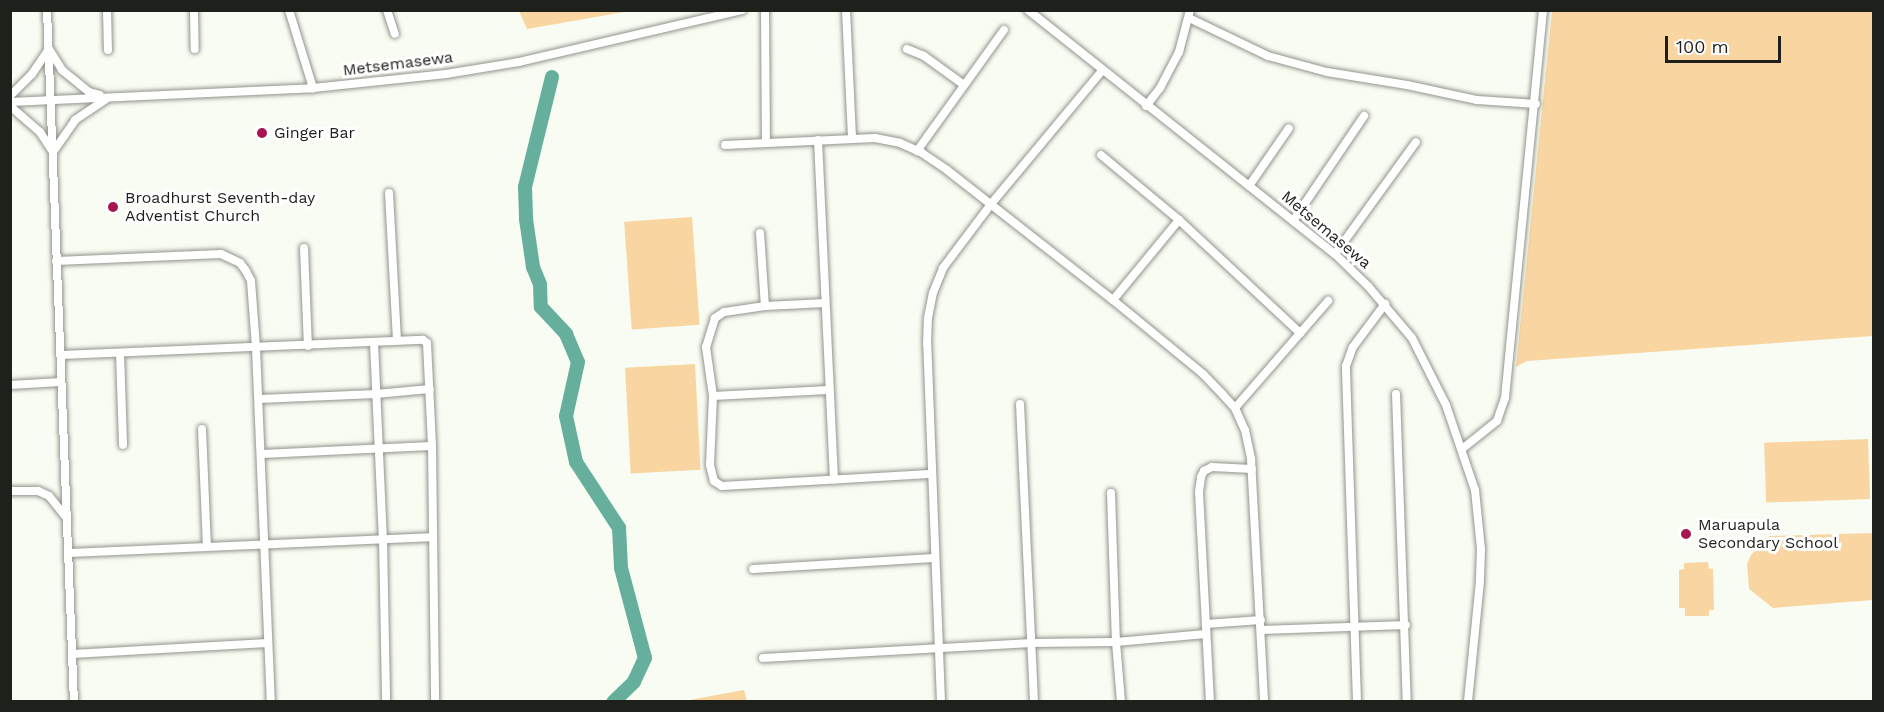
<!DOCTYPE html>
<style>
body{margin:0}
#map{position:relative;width:1884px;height:712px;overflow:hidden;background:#f8fcf2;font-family:"Work Sans",sans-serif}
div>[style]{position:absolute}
.green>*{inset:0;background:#f9d6a1;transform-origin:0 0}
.river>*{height:14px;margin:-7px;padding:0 7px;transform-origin:7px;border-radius:7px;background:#65af9c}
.roads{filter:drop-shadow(0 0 2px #91958c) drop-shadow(0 0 2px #91958c)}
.minor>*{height:8px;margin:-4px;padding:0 4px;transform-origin:4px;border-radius:4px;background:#fff}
.dots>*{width:16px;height:16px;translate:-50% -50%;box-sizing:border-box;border:3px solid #fff;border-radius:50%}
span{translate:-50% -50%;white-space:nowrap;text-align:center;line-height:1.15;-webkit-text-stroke:6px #fff;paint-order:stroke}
.street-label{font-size:16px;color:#1e201c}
.poi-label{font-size:16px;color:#1e201c}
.left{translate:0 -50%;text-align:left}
.frame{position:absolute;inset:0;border:12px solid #1e201c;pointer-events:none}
.scale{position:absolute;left:1665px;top:36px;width:116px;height:27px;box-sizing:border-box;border:3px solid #1e201c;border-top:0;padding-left:8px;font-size:18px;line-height:21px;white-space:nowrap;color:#1e201c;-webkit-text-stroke:4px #fff;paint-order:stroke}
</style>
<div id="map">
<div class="green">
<i style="clip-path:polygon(519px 11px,630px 11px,527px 29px)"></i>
<i style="clip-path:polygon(1552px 11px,1873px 11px,1873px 336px,1527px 361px,1516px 367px)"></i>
<i style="left:692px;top:217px;width:108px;height:68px;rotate:86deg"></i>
<i style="left:695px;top:364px;width:106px;height:70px;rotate:87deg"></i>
<i style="left:1868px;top:439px;width:60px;height:104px;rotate:88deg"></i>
<i style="clip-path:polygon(1873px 533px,1873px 600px,1773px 608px,1749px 589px,1747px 564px,1751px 555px,1769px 536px)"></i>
<i style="clip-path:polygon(1708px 562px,1709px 569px,1713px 569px,1714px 610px,1709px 610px,1709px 616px,1685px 616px,1685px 608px,1679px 608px,1679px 570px,1684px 569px,1684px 563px)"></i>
<i style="clip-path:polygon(744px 690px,747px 701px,684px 701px)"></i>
</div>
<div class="river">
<i style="left:552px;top:77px;width:113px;rotate:103.8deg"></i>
<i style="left:525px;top:187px;width:32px;rotate:88deg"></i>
<i style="left:526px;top:219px;width:49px;rotate:81.7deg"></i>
<i style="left:533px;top:267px;width:18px;rotate:68deg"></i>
<i style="left:540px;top:284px;width:23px;rotate:88deg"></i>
<i style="left:541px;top:307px;width:37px;rotate:47deg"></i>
<i style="left:566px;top:334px;width:30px;rotate:67deg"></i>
<i style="left:578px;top:362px;width:55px;rotate:102.5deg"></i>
<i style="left:566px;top:416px;width:47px;rotate:77.7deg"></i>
<i style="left:576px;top:462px;width:79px;rotate:56.9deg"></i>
<i style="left:619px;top:528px;width:40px;rotate:87.1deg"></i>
<i style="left:621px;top:568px;width:93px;rotate:75.1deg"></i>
<i style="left:645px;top:658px;width:26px;rotate:115deg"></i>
<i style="left:634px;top:682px;width:29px;rotate:136deg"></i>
</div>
<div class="roads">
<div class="minor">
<i style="left:47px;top:10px;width:693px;rotate:87.77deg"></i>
<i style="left:107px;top:10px;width:40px;rotate:88.6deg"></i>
<i style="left:194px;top:10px;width:39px;rotate:89deg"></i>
<i style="left:289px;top:10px;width:82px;rotate:72.9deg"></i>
<i style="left:387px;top:10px;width:25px;rotate:72deg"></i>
<i style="left:765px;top:10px;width:133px;rotate:89.6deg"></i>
<i style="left:846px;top:10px;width:129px;rotate:87.3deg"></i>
<i style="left:1028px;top:10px;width:392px;rotate:38.5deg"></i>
<i style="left:1335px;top:254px;width:46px;rotate:44.1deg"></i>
<i style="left:1368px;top:286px;width:68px;rotate:49.8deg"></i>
<i style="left:1412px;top:338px;width:75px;rotate:63.1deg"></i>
<i style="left:1446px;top:405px;width:90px;rotate:71.2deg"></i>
<i style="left:1475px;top:490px;width:59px;rotate:84.2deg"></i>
<i style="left:1481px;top:549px;width:32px;rotate:92deg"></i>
<i style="left:1480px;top:581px;width:122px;rotate:95.7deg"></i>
<i style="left:1189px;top:18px;width:88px;rotate:25.7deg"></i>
<i style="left:1268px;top:56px;width:61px;rotate:15.2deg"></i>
<i style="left:1327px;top:72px;width:81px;rotate:9.2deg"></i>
<i style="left:1407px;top:85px;width:72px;rotate:12.1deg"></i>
<i style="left:1477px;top:100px;width:59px;rotate:3.9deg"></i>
<i style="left:907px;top:49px;width:18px;rotate:22deg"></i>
<i style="left:924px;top:56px;width:49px;rotate:35.9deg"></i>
<i style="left:10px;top:96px;width:31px;rotate:-45deg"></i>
<i style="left:32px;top:74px;width:30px;rotate:-56deg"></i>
<i style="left:49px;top:49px;width:25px;rotate:58deg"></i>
<i style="left:62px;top:70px;width:35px;rotate:39deg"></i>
<i style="left:89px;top:92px;width:11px;rotate:15deg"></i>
<i style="left:10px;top:102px;width:303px;rotate:-2.6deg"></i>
<i style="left:313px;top:88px;width:134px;rotate:-6deg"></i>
<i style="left:446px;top:74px;width:74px;rotate:-9.3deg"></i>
<i style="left:519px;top:62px;width:229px;rotate:-13.1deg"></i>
<i style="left:10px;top:106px;width:40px;rotate:41deg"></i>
<i style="left:40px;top:132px;width:24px;rotate:57deg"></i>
<i style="left:53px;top:152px;width:39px;rotate:-55deg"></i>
<i style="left:75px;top:120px;width:37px;rotate:-34deg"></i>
<i style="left:1146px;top:106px;width:23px;rotate:-52deg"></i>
<i style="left:1160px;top:88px;width:41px;rotate:-62.2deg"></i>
<i style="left:1179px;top:52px;width:43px;rotate:-75.3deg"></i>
<i style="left:818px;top:140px;width:340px;rotate:87.3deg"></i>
<i style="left:725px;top:145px;width:150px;rotate:-2.7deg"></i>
<i style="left:875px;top:138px;width:25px;rotate:11deg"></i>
<i style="left:900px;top:143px;width:24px;rotate:24deg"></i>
<i style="left:922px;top:153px;width:30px;rotate:34deg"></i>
<i style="left:947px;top:170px;width:211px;rotate:38.1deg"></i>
<i style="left:1113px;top:300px;width:117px;rotate:39.4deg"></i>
<i style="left:1203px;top:374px;width:29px;rotate:46deg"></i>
<i style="left:1223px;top:395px;width:18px;rotate:47deg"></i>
<i style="left:1235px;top:408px;width:24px;rotate:66deg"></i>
<i style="left:1245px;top:430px;width:30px;rotate:78deg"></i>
<i style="left:1251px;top:459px;width:243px;rotate:86.9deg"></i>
<i style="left:917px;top:151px;width:149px;rotate:-54.3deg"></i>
<i style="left:1101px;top:155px;width:102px;rotate:39.8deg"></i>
<i style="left:1179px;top:220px;width:166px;rotate:43deg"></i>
<i style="left:1249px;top:186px;width:70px;rotate:-55.4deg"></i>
<i style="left:389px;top:193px;width:148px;rotate:86.9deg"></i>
<i style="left:1293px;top:221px;width:127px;rotate:-55.9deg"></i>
<i style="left:760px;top:233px;width:73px;rotate:86.1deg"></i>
<i style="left:304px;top:248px;width:98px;rotate:87.7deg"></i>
<i style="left:1335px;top:254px;width:138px;rotate:-54.1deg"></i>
<i style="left:56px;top:261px;width:165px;rotate:-2.4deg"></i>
<i style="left:221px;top:254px;width:21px;rotate:25deg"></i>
<i style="left:240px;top:263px;width:10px;rotate:53deg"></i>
<i style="left:246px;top:271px;width:11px;rotate:63deg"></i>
<i style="left:251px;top:281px;width:67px;rotate:85.7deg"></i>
<i style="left:256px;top:348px;width:354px;rotate:87.6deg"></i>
<i style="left:1113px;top:300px;width:104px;rotate:-50.5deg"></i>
<i style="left:825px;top:303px;width:60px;rotate:177.1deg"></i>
<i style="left:765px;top:306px;width:41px;rotate:171.7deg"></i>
<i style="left:724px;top:312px;width:11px;rotate:146deg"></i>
<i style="left:715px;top:318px;width:30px;rotate:107deg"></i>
<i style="left:706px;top:347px;width:49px;rotate:81.9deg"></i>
<i style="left:713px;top:396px;width:69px;rotate:92.5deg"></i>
<i style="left:710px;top:465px;width:16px;rotate:76deg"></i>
<i style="left:714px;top:481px;width:9px;rotate:32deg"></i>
<i style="left:722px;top:486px;width:208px;rotate:-3.3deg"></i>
<i style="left:374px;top:343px;width:196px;rotate:87.4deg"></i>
<i style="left:383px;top:539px;width:163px;rotate:88.9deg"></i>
<i style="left:120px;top:353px;width:92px;rotate:88.1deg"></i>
<i style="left:61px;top:355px;width:362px;rotate:-2.4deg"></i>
<i style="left:423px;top:340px;width:5px;rotate:37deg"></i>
<i style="left:427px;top:343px;width:103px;rotate:87.2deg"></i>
<i style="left:432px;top:446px;width:256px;rotate:89.3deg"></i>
<i style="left:10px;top:385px;width:51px;rotate:-3.4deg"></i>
<i style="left:1396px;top:394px;width:308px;rotate:88deg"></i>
<i style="left:713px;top:396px;width:115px;rotate:-3deg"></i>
<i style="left:259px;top:399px;width:117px;rotate:-2.4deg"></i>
<i style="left:376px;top:394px;width:54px;rotate:-5.3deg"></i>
<i style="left:1020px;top:404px;width:298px;rotate:87.3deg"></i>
<i style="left:1235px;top:408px;width:142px;rotate:-49deg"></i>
<i style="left:202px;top:429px;width:117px;rotate:87.6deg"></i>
<i style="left:1462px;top:449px;width:45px;rotate:-38.7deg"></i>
<i style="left:1497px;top:421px;width:24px;rotate:-71deg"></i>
<i style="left:1505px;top:398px;width:390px;rotate:-84.4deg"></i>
<i style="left:261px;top:454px;width:171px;rotate:-2.7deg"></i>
<i style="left:10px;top:491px;width:28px"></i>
<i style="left:38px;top:491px;width:12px;rotate:24deg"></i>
<i style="left:49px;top:496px;width:27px;rotate:51deg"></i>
<i style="left:1111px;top:493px;width:149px;rotate:88.1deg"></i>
<i style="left:1116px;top:642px;width:60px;rotate:85.2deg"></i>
<i style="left:68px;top:553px;width:364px;rotate:-2.5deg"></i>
<i style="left:753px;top:569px;width:181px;rotate:-3.5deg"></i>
<i style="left:1206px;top:624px;width:55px;rotate:-4.2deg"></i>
<i style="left:1261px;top:630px;width:145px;rotate:-2deg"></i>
<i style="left:72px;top:654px;width:196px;rotate:-3.2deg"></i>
<i style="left:763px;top:658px;width:269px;rotate:-3.2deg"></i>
<i style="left:1032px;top:643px;width:84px;rotate:-0.7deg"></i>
<i style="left:1116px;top:642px;width:90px;rotate:-5.1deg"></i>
<i style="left:941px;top:702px;width:358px;rotate:-92.2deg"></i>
<i style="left:927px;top:344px;width:26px;rotate:-88deg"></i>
<i style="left:928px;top:318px;width:25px;rotate:-79deg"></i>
<i style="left:933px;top:293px;width:27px;rotate:-68deg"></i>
<i style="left:943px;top:268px;width:80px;rotate:-53.1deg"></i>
<i style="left:991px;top:204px;width:173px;rotate:-50.2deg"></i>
<i style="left:1210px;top:702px;width:210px;rotate:-93deg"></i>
<i style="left:1199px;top:492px;width:15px;rotate:-82deg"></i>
<i style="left:1201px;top:477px;width:7px;rotate:-63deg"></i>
<i style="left:1204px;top:471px;width:9px;rotate:-27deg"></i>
<i style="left:1212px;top:467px;width:40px;rotate:2.9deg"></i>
<i style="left:1357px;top:702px;width:336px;rotate:-91.9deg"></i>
<i style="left:1346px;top:366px;width:20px;rotate:-70deg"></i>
<i style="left:1353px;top:347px;width:54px;rotate:-53.3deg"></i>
</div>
</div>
<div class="dots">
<i style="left:262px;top:133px;background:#a71551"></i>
<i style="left:113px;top:207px;background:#a71551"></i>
<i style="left:1686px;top:534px;background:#a71551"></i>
</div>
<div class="street-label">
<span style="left:398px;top:64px;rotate:-7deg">Metsemasewa</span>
<span style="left:1326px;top:230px;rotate:40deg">Metsemasewa</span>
</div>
<div class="poi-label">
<span class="left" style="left:274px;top:133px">Ginger Bar</span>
<span class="left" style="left:125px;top:207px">Broadhurst Seventh-day<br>Adventist Church</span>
<span class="left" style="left:1698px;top:534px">Maruapula<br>Secondary School</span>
</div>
<div class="frame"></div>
<div class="scale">100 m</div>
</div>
